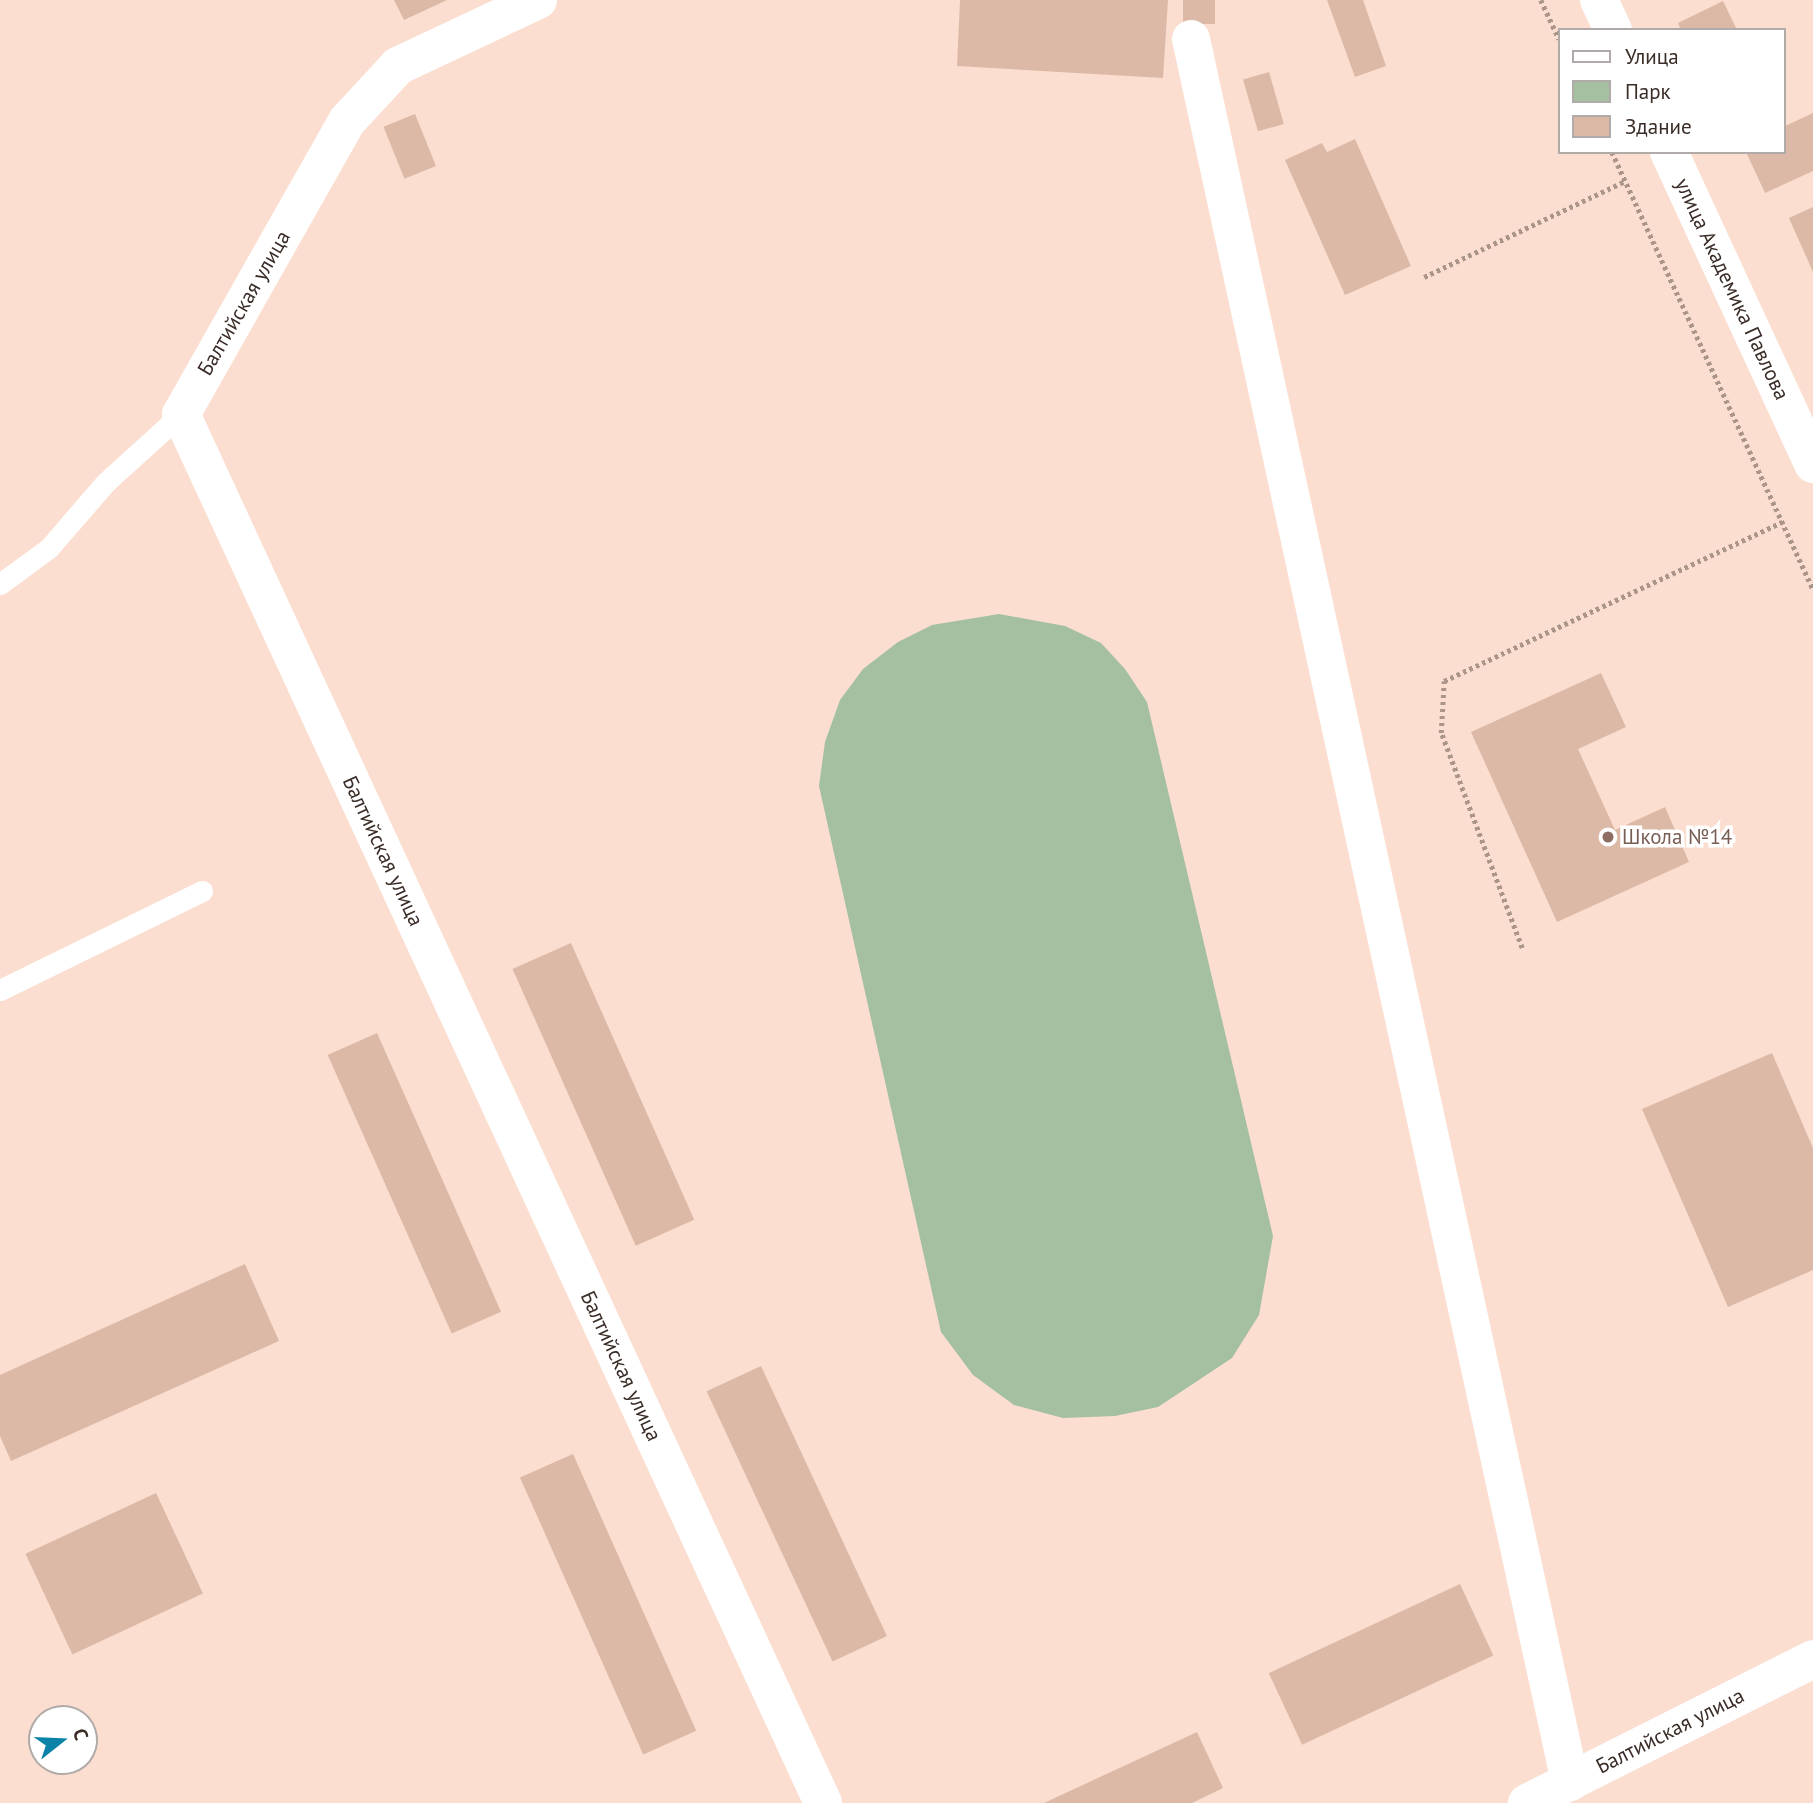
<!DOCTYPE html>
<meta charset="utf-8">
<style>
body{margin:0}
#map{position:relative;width:1813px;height:1803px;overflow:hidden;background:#fbdecf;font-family:"PT Sans",sans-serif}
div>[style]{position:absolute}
.green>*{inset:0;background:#a4c0a1}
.building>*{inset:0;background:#dcb9a7;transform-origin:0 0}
.path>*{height:4.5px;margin-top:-2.25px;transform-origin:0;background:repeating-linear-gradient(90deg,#ab9489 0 3.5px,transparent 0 7px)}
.service>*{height:21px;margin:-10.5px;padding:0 10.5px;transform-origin:10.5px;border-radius:10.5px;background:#fff}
.minor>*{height:38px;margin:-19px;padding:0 19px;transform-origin:19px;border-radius:19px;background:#fff}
.tertiary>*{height:38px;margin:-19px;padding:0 19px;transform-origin:19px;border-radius:19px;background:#fff}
.dots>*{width:19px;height:19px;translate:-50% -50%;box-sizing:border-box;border:4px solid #fff;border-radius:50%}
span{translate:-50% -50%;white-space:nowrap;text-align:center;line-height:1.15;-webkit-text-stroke:7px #fff;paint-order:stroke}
.street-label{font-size:21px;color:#3a2c26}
.education-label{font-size:21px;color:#785e54}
.left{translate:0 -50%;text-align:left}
.legend{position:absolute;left:1558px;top:28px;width:228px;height:126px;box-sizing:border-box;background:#fff;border:2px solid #b0aba8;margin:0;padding:9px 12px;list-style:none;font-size:21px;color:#3a2c26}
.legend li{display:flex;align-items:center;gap:14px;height:35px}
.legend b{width:35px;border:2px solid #b0aba8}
.north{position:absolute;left:28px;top:1705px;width:70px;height:70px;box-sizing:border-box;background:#fff;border:2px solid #b0aba8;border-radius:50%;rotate:72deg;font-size:19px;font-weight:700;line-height:28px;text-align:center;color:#3a2c26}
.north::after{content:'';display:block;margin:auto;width:24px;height:32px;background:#0b83a8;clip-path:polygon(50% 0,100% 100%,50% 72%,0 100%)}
</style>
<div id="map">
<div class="green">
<i style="clip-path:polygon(999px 614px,1065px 626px,1101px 643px,1125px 669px,1147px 702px,1273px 1236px,1259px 1315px,1232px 1358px,1158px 1407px,1115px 1416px,1063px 1418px,1014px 1405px,973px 1375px,941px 1332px,819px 786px,825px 742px,840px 700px,863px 669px,898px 642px,932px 625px)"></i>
</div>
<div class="building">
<i style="clip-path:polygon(394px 0,447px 0,404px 20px)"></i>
<i style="clip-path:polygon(960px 0,1168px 0,1163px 78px,957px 66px)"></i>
<i style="left:1183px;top:0;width:32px;height:24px"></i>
<i style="clip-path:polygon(1327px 0,1363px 0,1386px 66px,1355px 77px)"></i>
<i style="clip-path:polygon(1723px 1px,1737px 30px,1681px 30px,1678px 23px)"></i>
<i style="left:1269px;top:72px;width:54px;height:27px;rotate:74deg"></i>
<i style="clip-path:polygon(1813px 113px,1813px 171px,1765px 193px,1746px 152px,1783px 152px,1783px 127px)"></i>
<i style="left:415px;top:114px;width:56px;height:34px;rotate:68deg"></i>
<i style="clip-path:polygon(1355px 139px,1411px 266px,1345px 295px,1285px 160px,1322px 143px,1327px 152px)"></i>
<i style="clip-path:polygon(1813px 207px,1813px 272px,1789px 218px)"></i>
<i style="clip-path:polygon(1601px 673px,1626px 727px,1578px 749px,1615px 830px,1665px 807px,1689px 862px,1557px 922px,1471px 732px)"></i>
<i style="left:571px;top:943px;width:303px;height:64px;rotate:66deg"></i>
<i style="left:377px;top:1033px;width:305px;height:54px;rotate:66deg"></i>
<i style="clip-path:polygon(1772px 1053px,1813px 1148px,1813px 1270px,1728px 1307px,1642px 1109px)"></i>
<i style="clip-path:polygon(245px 1264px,279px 1341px,11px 1461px,0 1436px,0 1375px)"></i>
<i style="left:761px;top:1366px;width:298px;height:60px;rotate:65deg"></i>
<i style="left:573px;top:1454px;width:303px;height:58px;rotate:66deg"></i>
<i style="left:156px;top:1493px;width:111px;height:144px;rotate:65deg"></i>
<i style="left:1460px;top:1584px;width:79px;height:211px;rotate:65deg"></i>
<i style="clip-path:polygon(1197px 1732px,1223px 1788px,1192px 1803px,1044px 1803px)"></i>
</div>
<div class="path">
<i style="left:1541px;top:0;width:43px;rotate:65.2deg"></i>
<i style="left:1612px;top:152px;width:481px;rotate:65.3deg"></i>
<i style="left:1424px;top:277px;width:223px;rotate:-25.5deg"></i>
<i style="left:1522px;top:948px;width:230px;rotate:-110.6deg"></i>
<i style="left:1441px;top:733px;width:52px;rotate:-86.7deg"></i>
<i style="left:1444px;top:681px;width:374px;rotate:-25.2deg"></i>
</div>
<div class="service">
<i style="left:0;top:584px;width:61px;rotate:-36.3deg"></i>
<i style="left:49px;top:548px;width:87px;rotate:-49.2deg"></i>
<i style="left:106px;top:482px;width:101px;rotate:-42.2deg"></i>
<i style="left:0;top:990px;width:225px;rotate:-26.1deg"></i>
</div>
<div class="minor">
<i style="left:538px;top:0;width:155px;rotate:154.8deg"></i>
<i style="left:398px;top:66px;width:75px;rotate:132.8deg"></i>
<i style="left:347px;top:121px;width:337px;rotate:119.5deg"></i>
<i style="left:181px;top:414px;width:1530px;rotate:65.19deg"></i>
<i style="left:1191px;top:39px;width:1784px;rotate:77.73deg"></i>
<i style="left:1527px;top:1803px;width:320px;rotate:-26.7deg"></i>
</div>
<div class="tertiary">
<i style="left:1599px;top:0;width:33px;rotate:65deg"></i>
<i style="left:1669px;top:152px;width:344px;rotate:65.2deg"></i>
</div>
<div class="dots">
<i style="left:1608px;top:837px;background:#8d6e63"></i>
</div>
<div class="street-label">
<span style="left:1732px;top:289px;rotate:65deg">улица Академика Павлова</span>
<span style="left:244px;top:303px;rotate:-60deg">Балтийская улица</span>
<span style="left:383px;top:851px;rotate:65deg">Балтийская улица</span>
<span style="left:621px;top:1366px;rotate:65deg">Балтийская улица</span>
<span style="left:1670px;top:1731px;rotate:-27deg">Балтийская улица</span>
</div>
<div class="education-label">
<span class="left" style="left:1622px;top:837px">Школа №14</span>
</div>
<ul class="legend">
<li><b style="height:9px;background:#fff"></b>Улица</li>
<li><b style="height:19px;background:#a4c0a1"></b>Парк</li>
<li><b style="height:19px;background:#dcb9a7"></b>Здание</li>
</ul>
<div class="north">С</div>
</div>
